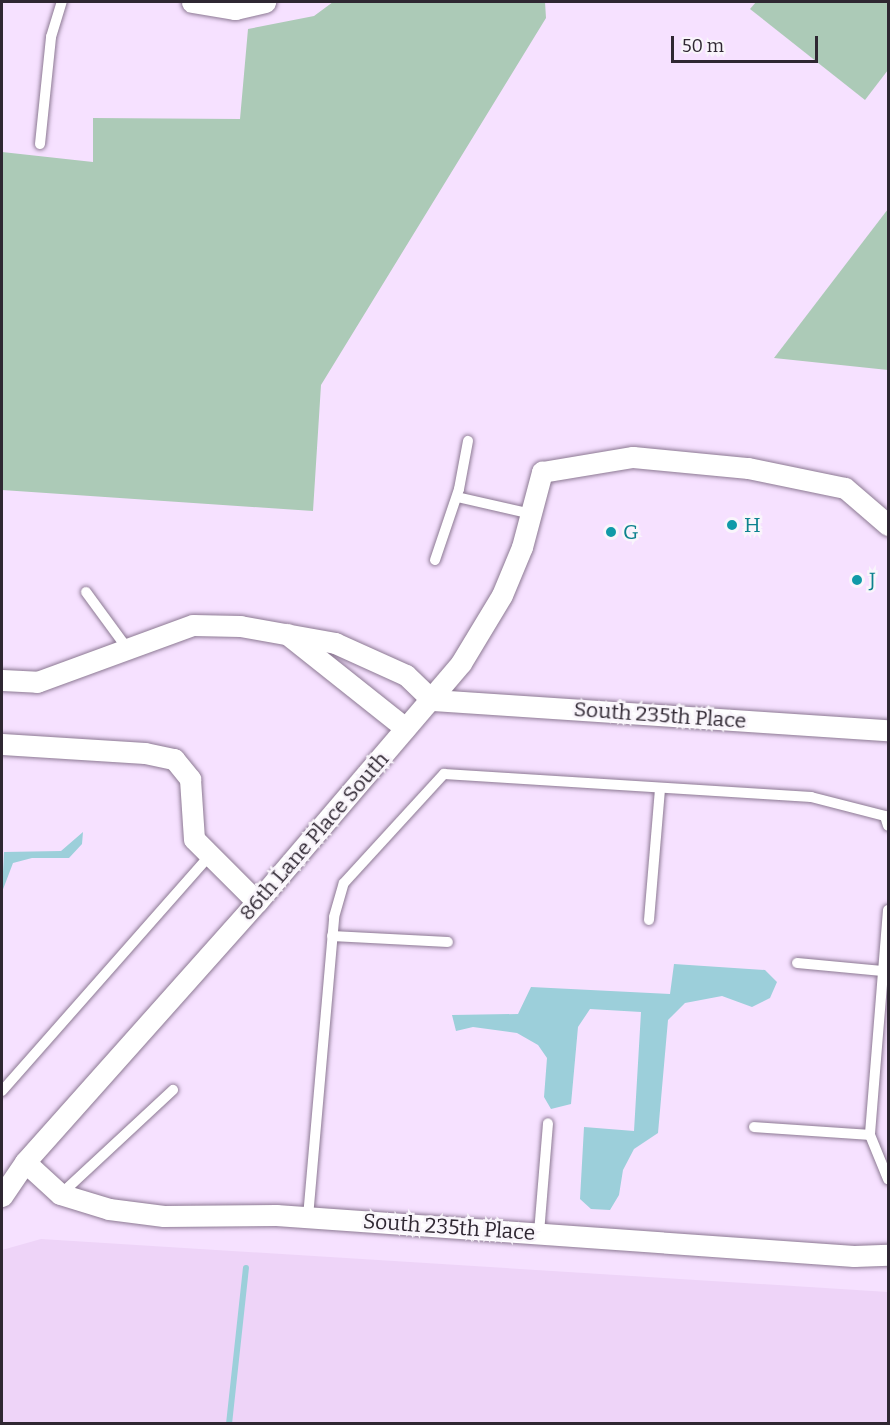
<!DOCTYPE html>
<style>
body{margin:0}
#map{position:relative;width:890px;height:1425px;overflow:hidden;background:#f6e1ff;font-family:Bitter,serif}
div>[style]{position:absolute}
.built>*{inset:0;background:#eed4f8}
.green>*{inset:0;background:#accab7}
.water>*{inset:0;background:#9ccfda}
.stream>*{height:6px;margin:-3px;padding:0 3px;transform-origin:3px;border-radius:3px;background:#9ccfda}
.roads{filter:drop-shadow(0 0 2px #8c7993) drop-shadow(0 0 2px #8c7993)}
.service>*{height:10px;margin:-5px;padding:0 5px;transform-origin:5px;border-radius:5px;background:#fff}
.minor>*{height:21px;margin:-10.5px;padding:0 10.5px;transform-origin:10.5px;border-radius:10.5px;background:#fff}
.dots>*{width:16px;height:16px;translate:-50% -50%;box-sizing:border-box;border:3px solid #f9f5fb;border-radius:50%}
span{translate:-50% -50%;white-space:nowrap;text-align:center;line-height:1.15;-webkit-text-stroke:5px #f9f5fb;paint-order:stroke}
.culture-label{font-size:21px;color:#0d838f}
.left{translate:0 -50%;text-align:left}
.street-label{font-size:21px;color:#2f2732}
.frame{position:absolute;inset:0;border:3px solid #2f2732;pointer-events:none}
.scale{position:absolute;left:671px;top:36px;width:147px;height:27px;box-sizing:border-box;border:3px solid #2f2732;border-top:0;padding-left:8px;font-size:18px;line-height:21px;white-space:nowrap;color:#2f2732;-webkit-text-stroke:4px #f9f5fb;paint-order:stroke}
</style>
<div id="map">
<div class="built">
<i style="clip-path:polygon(41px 1239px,888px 1292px,888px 1423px,2px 1423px,2px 1250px)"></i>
</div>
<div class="green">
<i style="clip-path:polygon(333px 2px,545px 2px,546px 18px,321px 385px,313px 511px,2px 490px,2px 152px,93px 162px,93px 118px,240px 119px,248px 29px,314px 16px)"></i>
<i style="clip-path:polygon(756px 2px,888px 2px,888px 70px,865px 100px,750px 9px)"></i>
<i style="clip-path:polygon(888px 209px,888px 370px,774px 358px)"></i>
</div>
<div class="water">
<i style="clip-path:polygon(83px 832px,82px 844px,69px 858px,32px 858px,13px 863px,2px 892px,4px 852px,61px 851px)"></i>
<i style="clip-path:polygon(674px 964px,765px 970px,777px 982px,770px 998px,752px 1007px,722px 996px,685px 1003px,668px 1020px,658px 1133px,634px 1149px,623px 1170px,619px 1195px,610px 1210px,591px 1209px,580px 1199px,584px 1127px,634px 1131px,641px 1012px,590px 1009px,578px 1027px,571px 1104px,551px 1109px,544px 1097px,547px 1058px,538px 1045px,517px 1033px,473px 1027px,456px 1031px,452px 1015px,518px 1014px,531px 987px,670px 994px)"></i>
</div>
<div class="stream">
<i style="left:229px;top:1424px;width:157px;rotate:-83.8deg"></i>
</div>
<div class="roads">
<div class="service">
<i style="left:40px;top:144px;width:108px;rotate:-84.1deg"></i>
<i style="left:51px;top:37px;width:37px;rotate:-73deg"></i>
<i style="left:457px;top:497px;width:76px;rotate:12.9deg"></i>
<i style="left:435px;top:560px;width:75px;rotate:-71.3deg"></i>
<i style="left:459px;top:489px;width:49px;rotate:-79.4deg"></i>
<i style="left:86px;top:592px;width:69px;rotate:53.8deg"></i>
<i style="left:888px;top:910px;width:226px;rotate:94.6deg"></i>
<i style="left:870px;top:1135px;width:48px;rotate:67.8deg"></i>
<i style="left:649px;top:920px;width:132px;rotate:-85.2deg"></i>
<i style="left:332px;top:936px;width:116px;rotate:3deg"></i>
<i style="left:797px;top:963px;width:86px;rotate:5.3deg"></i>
<i style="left:2px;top:1091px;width:315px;rotate:-48.6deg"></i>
<i style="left:754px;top:1127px;width:116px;rotate:3.9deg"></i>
<i style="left:61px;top:1194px;width:153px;rotate:-42.9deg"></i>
<i style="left:308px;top:1217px;width:301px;rotate:-85deg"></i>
<i style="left:334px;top:917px;width:35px;rotate:-74deg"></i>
<i style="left:344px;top:883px;width:148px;rotate:-47.5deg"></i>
<i style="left:444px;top:774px;width:368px;rotate:3.6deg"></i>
<i style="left:811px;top:797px;width:76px;rotate:14.4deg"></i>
<i style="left:885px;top:816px;width:10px;rotate:73deg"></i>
<i style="left:539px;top:1233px;width:110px;rotate:-85.3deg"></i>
</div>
<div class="minor">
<i style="left:192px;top:2px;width:44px;rotate:9.2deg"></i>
<i style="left:235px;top:9px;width:31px;rotate:-13deg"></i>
<i style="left:287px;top:634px;width:151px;rotate:38.5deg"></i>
<i style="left:2px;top:680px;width:35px;rotate:3deg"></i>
<i style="left:37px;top:682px;width:166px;rotate:-20.1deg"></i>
<i style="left:193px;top:625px;width:47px;rotate:1.2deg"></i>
<i style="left:240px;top:626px;width:97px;rotate:10.1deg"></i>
<i style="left:335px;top:643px;width:78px;rotate:24.3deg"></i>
<i style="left:406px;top:675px;width:36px;rotate:44deg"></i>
<i style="left:432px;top:700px;width:457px;rotate:3.8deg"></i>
<i style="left:2px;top:744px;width:143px;rotate:3.6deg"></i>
<i style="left:145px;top:753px;width:30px;rotate:12deg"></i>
<i style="left:174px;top:759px;width:26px;rotate:51deg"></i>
<i style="left:190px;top:779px;width:60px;rotate:86.2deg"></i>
<i style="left:194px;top:839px;width:89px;rotate:45deg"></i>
<i style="left:25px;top:1162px;width:47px;rotate:42.4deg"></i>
<i style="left:60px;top:1194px;width:51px;rotate:17deg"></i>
<i style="left:109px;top:1209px;width:55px;rotate:7.3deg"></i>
<i style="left:164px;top:1216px;width:112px;rotate:-0.5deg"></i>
<i style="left:276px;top:1215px;width:579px;rotate:4.06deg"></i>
<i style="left:854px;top:1256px;width:34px;rotate:-2deg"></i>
<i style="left:2px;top:1196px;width:41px;rotate:-55.9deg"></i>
<i style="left:25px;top:1162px;width:348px;rotate:-48.3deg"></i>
<i style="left:257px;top:902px;width:314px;rotate:-49.5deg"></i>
<i style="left:461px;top:663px;width:79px;rotate:-58.9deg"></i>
<i style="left:502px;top:595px;width:52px;rotate:-67.4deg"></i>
<i style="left:522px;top:547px;width:78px;rotate:-75.1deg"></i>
<i style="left:542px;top:472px;width:92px;rotate:-9.4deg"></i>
<i style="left:633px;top:457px;width:116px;rotate:5.5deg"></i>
<i style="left:748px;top:468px;width:99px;rotate:11.7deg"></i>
<i style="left:845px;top:488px;width:57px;rotate:40.7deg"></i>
</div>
</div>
<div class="dots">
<i style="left:732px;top:525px;background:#0f9aa8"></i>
<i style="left:611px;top:532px;background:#0f9aa8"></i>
<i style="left:857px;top:580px;background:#0f9aa8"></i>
</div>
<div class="culture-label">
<span class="left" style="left:744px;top:525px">H</span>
<span class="left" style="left:623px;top:532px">G</span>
<span class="left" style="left:869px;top:580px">J</span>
</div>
<div class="street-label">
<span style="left:660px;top:715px;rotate:4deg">South 235th Place</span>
<span style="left:314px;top:836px;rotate:-49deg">86th Lane Place South</span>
<span style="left:449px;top:1227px;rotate:4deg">South 235th Place</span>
</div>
<div class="frame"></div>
<div class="scale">50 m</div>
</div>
